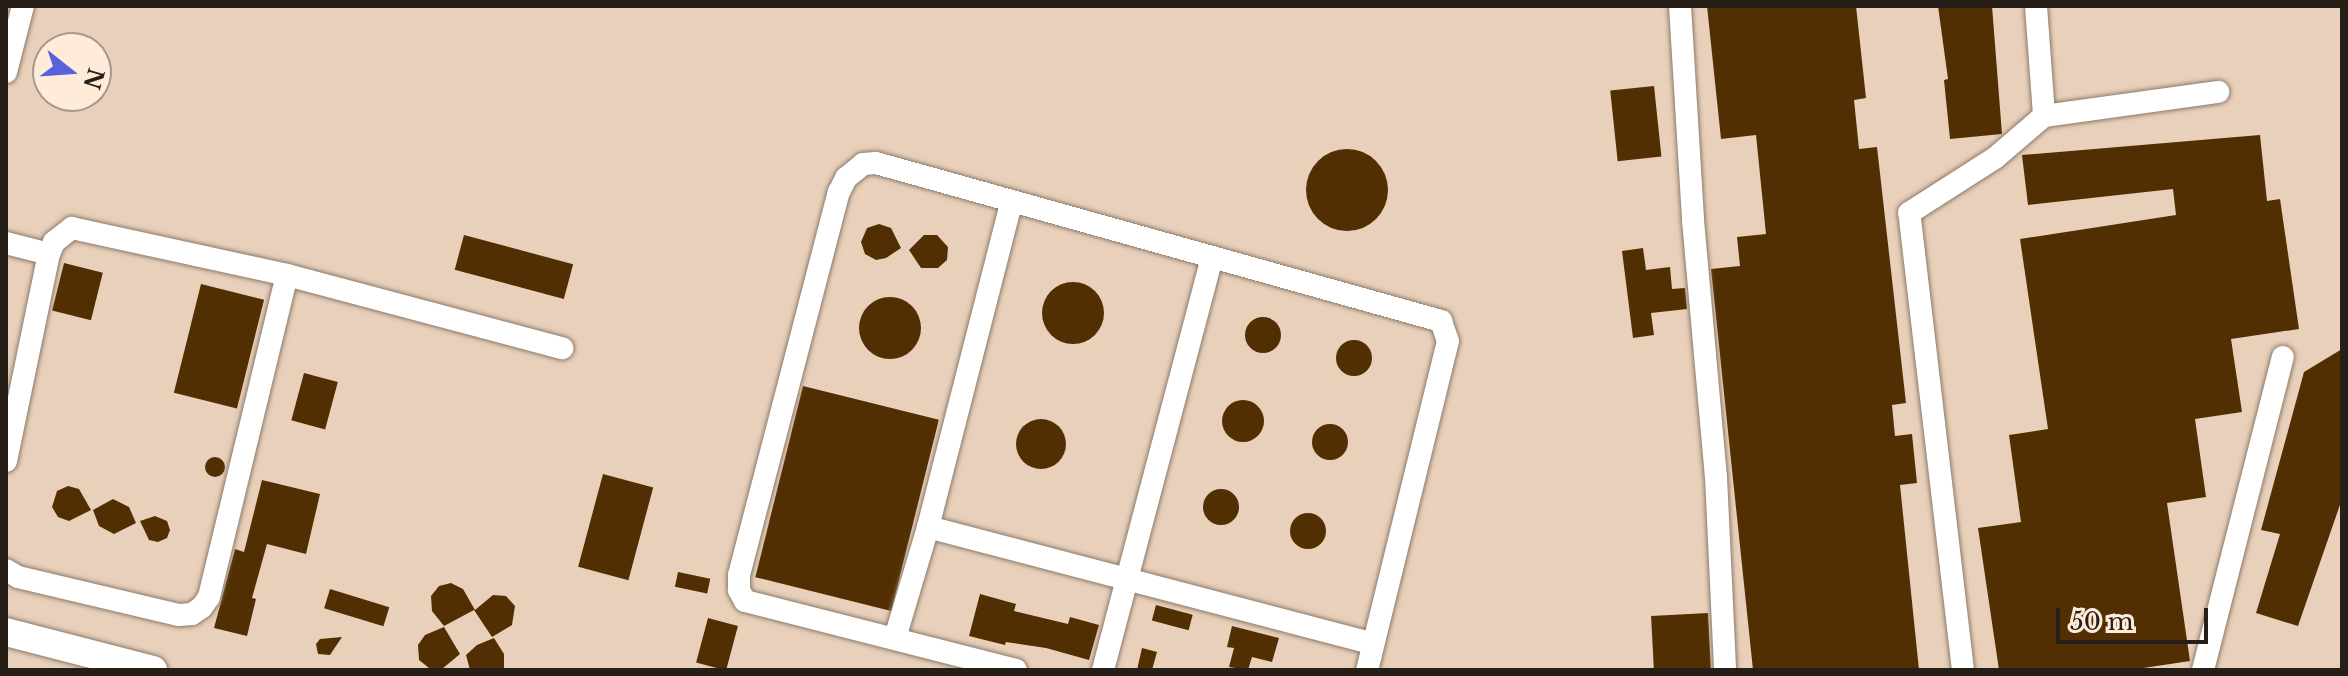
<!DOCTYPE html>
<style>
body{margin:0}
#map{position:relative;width:2348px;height:676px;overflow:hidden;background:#f1decc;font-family:"Libre Baskerville",serif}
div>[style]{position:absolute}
.built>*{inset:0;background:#e9d0ba}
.building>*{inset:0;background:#522f02;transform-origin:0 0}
.round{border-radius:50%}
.roads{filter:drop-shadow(0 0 2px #8b7a6a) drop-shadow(0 0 2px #8b7a6a)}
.minor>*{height:22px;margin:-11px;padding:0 11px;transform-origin:11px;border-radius:11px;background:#fff}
.major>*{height:28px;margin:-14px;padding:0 14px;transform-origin:14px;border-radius:14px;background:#fff}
span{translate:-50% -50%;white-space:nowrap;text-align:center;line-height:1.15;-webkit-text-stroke:8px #feebd9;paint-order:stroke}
.frame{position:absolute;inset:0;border:8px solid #251f18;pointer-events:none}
.north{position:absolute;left:32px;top:32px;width:80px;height:80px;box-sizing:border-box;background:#feebd9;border:2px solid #a7998c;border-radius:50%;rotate:107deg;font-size:22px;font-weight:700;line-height:32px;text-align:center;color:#251f18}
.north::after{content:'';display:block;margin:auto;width:28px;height:36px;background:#5962da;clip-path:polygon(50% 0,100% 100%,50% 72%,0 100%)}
.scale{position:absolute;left:2056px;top:608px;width:152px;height:36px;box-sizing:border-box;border:4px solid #251f18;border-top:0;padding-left:10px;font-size:24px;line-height:28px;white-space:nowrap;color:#251f18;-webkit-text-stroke:6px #feebd9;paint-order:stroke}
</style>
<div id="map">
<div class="built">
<i style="clip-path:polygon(evenodd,6px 6px,2342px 6px,2342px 670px,6px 670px,6px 6px,48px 48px,96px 48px,96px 96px,48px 96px,48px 48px)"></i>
</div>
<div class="building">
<i style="clip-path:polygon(1707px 6px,1856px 6px,1866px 98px,1854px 100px,1859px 149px,1877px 147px,1906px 403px,1892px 405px,1895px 436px,1912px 434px,1917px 483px,1900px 485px,1919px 670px,1753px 670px,1711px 269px,1740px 266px,1737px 237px,1766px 234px,1756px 135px,1721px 139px)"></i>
<i style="clip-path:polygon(1938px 6px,1992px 6px,2002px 134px,1950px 139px,1944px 80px,1948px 79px)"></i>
<i style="left:1654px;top:86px;width:71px;height:44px;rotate:84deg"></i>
<i style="clip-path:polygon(2260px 135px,2267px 201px,2280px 199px,2299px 329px,2231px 339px,2242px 412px,2195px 419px,2206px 497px,2167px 503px,2190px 661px,2130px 670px,1999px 670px,1978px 528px,2021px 522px,2009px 435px,2048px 429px,2020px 239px,2176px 215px,2173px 189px,2028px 205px,2022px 155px)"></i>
<i class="round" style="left:1306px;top:149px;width:82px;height:82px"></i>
<i style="clip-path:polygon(879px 224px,891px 228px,901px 248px,886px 258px,876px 260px,865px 254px,861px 242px,867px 228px)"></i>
<i style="left:464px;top:235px;width:113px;height:36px;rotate:15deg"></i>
<i style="clip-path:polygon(924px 235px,937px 235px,948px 247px,947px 260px,938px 268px,921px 268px,909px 250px)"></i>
<i style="clip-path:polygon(1643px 248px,1646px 270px,1670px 267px,1672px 289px,1685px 288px,1687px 309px,1651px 313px,1654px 335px,1633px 338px,1622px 251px)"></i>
<i style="left:64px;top:263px;width:40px;height:49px;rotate:14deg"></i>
<i class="round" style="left:1042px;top:282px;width:62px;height:62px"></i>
<i style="left:201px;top:284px;width:65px;height:112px;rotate:14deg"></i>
<i class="round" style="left:859px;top:297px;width:62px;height:62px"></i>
<i class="round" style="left:1245px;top:317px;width:36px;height:36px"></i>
<i class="round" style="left:1336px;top:340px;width:36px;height:36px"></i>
<i style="clip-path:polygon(2342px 349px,2342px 499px,2298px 626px,2256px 613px,2280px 534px,2261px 530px,2304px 372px)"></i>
<i style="left:304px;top:373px;width:35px;height:49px;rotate:15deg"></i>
<i style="left:803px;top:386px;width:140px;height:197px;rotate:14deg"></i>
<i class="round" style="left:1222px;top:400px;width:42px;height:42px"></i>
<i class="round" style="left:1016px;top:419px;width:50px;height:50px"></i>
<i class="round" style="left:1312px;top:424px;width:36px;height:36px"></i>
<i class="round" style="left:205px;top:457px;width:20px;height:20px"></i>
<i style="left:603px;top:474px;width:52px;height:96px;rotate:15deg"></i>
<i style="clip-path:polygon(262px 480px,320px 494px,306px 554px,267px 544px,252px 598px,256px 599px,247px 636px,214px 628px,235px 549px,244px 552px)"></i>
<i style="clip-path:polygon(68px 486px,79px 489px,91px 510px,69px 521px,58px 517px,52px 507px,57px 491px)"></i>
<i class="round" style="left:1203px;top:489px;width:36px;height:36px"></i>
<i style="clip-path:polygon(113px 499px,129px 507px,136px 523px,114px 534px,99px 526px,93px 510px)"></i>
<i class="round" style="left:1290px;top:513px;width:36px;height:36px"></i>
<i style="clip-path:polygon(155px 516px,167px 521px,170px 530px,167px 538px,158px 542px,149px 540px,140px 521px)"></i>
<i style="left:678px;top:572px;width:33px;height:15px;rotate:12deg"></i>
<i style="clip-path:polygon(451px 583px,463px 589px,475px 610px,493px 595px,506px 596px,515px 606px,512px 625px,492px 637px,474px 610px,444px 626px,432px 611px,431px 596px,439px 586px)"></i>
<i style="left:330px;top:589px;width:62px;height:20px;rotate:17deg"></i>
<i style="clip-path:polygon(980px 594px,1016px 604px,1014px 611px,1068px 624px,1070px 617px,1099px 625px,1089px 660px,1046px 648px,1006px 642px,1005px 645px,969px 636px)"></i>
<i style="left:1156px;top:605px;width:38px;height:16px;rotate:15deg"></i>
<i style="left:1708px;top:613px;width:57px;height:57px;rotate:87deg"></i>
<i style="left:708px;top:618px;width:31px;height:46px;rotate:15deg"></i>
<i style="clip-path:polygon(1232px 626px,1279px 638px,1272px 662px,1252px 657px,1248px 670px,1229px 667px,1234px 648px,1227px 647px)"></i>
<i style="clip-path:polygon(444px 627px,460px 654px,442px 669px,429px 668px,419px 660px,418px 645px,425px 635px)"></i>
<i style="clip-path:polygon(342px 637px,330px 655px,318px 654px,316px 644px,320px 639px)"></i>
<i style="clip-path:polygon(494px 638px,504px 654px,504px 670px,470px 670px,466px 655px,477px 645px)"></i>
<i style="clip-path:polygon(1142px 648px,1157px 652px,1152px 670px,1137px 670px)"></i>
</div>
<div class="roads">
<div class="minor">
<i style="left:1680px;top:6px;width:214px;rotate:86.5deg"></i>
<i style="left:1693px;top:220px;width:258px;rotate:84.9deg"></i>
<i style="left:1716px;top:477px;width:193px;rotate:87.3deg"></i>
<i style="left:2036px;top:6px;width:110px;rotate:85.8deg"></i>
<i style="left:6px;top:72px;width:68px;rotate:-75.6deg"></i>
<i style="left:6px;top:243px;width:44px;rotate:14.3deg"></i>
<i style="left:6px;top:461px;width:211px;rotate:-78.3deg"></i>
<i style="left:49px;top:254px;width:13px;rotate:-67deg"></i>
<i style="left:54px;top:242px;width:23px;rotate:-38deg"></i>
<i style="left:72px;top:228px;width:220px;rotate:12.3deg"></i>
<i style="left:287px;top:275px;width:285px;rotate:14.9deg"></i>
<i style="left:928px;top:527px;width:460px;rotate:14.7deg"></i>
<i style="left:6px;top:570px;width:14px;rotate:30deg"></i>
<i style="left:18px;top:577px;width:165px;rotate:13.3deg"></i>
<i style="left:179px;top:615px;width:13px;rotate:-4deg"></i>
<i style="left:192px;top:614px;width:12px;rotate:-35deg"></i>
<i style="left:202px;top:607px;width:12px;rotate:-55deg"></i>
<i style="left:209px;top:597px;width:331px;rotate:-76.4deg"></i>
<i style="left:895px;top:638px;width:116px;rotate:-73.4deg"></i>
<i style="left:928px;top:527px;width:334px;rotate:-75.6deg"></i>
<i style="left:1016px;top:670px;width:280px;rotate:-165.7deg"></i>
<i style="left:745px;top:601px;width:13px;rotate:-119deg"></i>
<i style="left:739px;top:590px;width:15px;rotate:-90deg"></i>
<i style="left:739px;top:575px;width:396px;rotate:-75.4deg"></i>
<i style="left:839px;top:192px;width:16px;rotate:-63deg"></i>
<i style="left:846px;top:178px;width:22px;rotate:-39deg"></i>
<i style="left:863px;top:164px;width:13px;rotate:-4deg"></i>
<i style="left:876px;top:163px;width:587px;rotate:15.62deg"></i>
<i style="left:1441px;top:321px;width:21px;rotate:71deg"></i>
<i style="left:1448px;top:341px;width:339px;rotate:103.8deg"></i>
<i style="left:1103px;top:670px;width:427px;rotate:-75.2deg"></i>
<i style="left:1963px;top:670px;width:460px;rotate:-96.7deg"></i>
<i style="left:1909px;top:213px;width:102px;rotate:-32.6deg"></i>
<i style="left:1995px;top:158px;width:65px;rotate:-40.6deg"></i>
<i style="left:2044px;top:116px;width:176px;rotate:-7.9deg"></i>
<i style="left:2203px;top:670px;width:323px;rotate:-75.7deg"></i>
</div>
<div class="major">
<i style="left:6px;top:632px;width:152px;rotate:14.5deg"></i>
</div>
</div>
<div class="frame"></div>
<div class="north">N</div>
<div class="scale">50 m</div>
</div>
